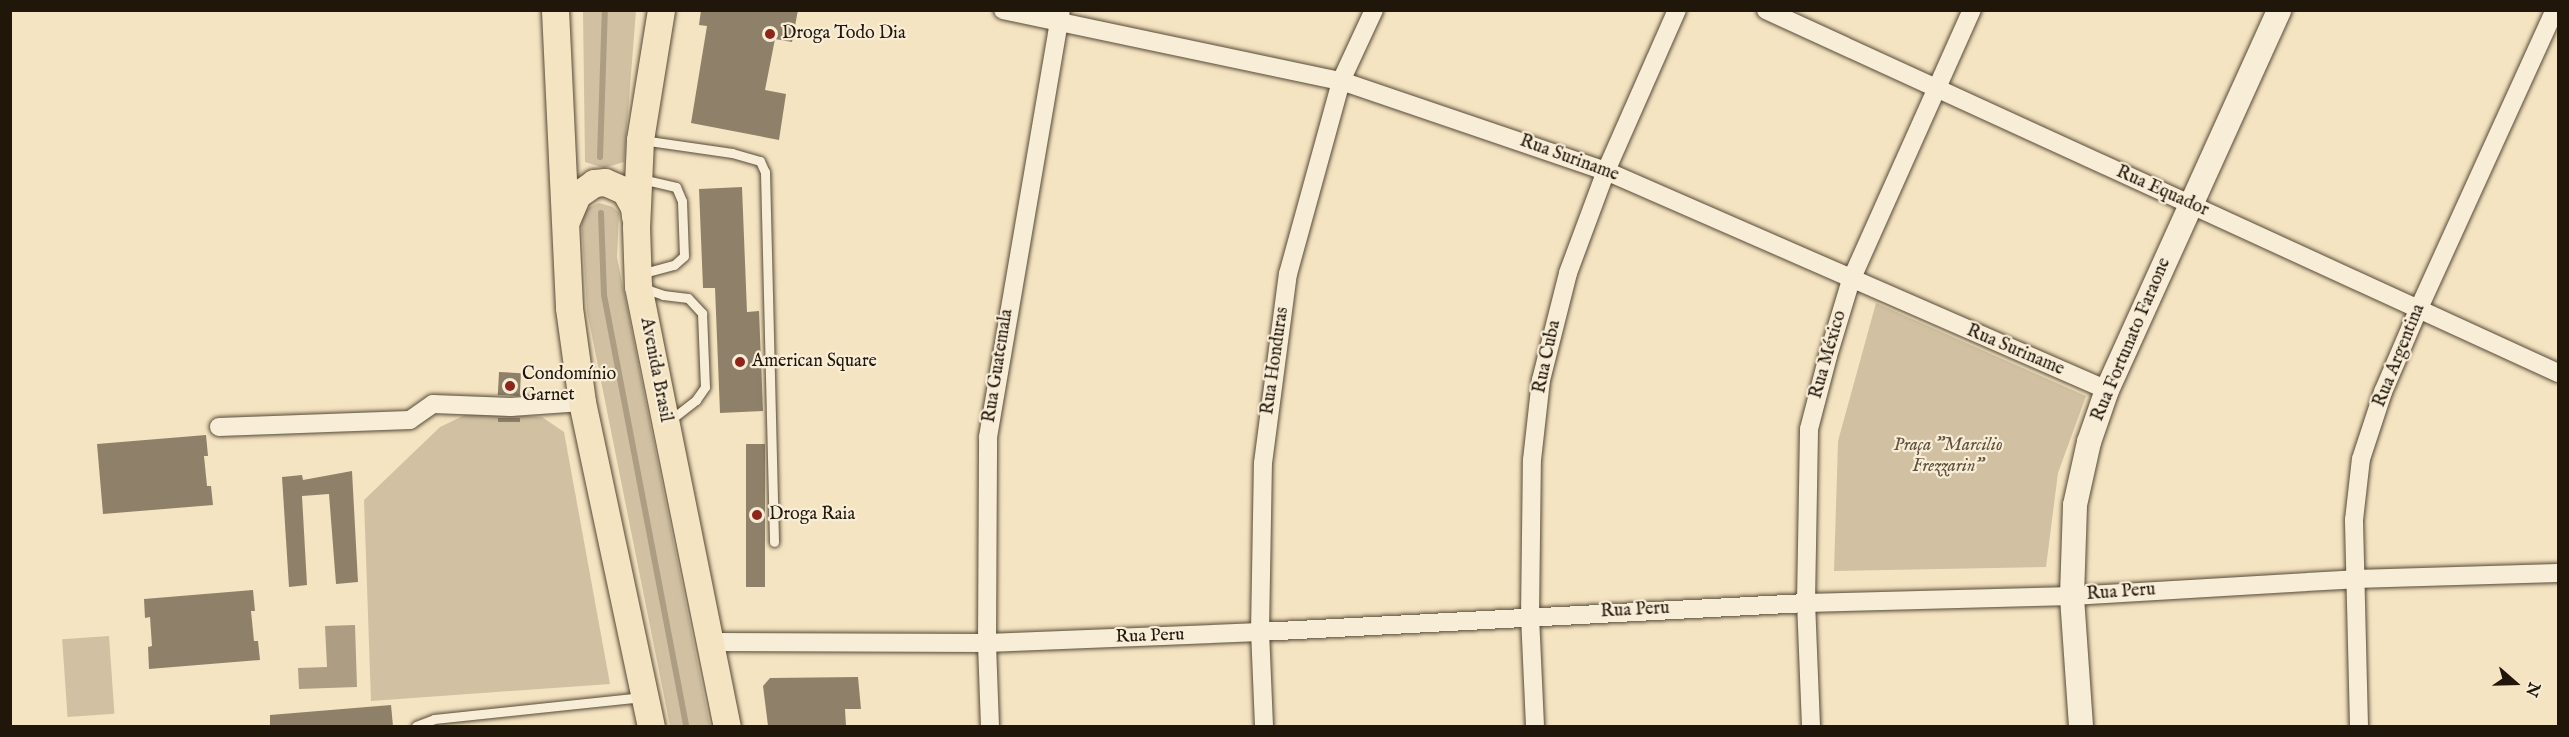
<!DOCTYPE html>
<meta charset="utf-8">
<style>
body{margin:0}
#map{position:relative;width:2569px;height:737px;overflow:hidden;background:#f5e4c1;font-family:"IM FELL English",serif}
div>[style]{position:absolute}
.green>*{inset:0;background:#d1c1a2;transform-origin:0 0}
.water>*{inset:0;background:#ad9e83}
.stream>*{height:6px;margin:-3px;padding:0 3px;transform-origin:3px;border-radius:3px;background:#ad9e83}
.building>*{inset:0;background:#8f8169;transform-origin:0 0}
.roads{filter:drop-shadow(0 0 2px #564a38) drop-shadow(0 0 2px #564a38)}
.service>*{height:9px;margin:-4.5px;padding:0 4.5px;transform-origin:4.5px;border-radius:4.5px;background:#f8edd7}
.minor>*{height:18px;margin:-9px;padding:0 9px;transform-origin:9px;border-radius:9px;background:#f8edd7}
.secondary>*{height:24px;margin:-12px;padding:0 12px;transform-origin:12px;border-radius:12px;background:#f8edd7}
.primary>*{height:27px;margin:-13.5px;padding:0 13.5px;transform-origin:13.5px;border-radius:13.5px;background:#f5e4c1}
.dots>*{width:16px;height:16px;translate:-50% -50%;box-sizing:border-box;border:3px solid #f8edd7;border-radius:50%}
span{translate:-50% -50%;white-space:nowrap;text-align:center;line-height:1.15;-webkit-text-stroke:4.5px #f8edd7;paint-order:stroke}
.poi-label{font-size:18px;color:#21160a}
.left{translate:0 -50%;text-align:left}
.street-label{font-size:18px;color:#21160a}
.park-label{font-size:18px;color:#5f523f;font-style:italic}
.frame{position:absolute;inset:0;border:12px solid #21160a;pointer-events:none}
.north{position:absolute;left:2485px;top:653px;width:60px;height:60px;-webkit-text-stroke:4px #f8edd7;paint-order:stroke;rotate:110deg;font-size:16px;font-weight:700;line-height:24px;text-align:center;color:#21160a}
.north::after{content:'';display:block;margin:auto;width:21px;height:27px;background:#21160a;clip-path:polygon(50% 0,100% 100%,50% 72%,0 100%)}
</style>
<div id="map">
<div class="green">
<i style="clip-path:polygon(583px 11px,636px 11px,624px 162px,604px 168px,585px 162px)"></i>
<i style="clip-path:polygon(599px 203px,613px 207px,619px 213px,617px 257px,710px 726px,670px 726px,587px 311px,581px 215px,586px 209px)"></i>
<i style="clip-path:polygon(1876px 303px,2086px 396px,2058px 473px,2046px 567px,1834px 571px,1838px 441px)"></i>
<i style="clip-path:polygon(469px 413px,542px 417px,564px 432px,610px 684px,371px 701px,364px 500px,440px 427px)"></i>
<i style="left:109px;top:636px;width:78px;height:47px;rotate:86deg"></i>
</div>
<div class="water">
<i style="clip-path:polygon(355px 625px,357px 687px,299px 689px,298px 668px,327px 667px,325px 626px)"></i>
</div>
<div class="stream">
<i style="left:600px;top:157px;width:147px;rotate:-88.1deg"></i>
<i style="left:601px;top:213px;width:82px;rotate:87.9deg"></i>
<i style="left:604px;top:295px;width:439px;rotate:79.2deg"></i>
</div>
<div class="building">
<i style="clip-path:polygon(701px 10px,798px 10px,792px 42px,775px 39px,765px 90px,786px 94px,779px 140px,691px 123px,707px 26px,699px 25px)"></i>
<i style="clip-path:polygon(742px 187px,747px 312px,759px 311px,763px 411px,720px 413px,715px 288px,703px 288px,699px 189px)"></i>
<i style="left:499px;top:372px;width:22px;height:23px;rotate:3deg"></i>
<i style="left:498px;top:418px;width:22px;height:4px"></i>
<i style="clip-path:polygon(206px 435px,208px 456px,204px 456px,207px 486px,211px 486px,213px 505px,103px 514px,97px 444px)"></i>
<i style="left:746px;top:444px;width:19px;height:143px"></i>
<i style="clip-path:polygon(352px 471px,358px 582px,336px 584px,329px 494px,302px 496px,307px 585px,289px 587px,282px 477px,302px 475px,303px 480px)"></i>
<i style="clip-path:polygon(253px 590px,255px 611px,251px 611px,254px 641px,258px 641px,260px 660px,149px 669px,148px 647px,152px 646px,150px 617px,145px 618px,144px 599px)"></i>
<i style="clip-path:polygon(858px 677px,861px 709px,845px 709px,846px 726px,768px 726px,763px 686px,770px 678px)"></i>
<i style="clip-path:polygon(391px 705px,393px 726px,270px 726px,270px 715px)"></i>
</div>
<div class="roads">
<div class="service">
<i style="left:642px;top:140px;width:91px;rotate:8.2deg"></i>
<i style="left:732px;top:153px;width:29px;rotate:16deg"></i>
<i style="left:760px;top:161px;width:12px;rotate:66deg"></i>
<i style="left:765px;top:172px;width:370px;rotate:88.6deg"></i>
<i style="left:640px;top:274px;width:35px;rotate:-15deg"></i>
<i style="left:674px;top:265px;width:13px;rotate:-42deg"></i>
<i style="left:684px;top:256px;width:55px;rotate:-92.1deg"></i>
<i style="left:682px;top:201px;width:15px;rotate:-113deg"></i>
<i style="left:676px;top:187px;width:36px;rotate:-167deg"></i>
<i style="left:643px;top:288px;width:21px;rotate:19deg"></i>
<i style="left:663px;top:295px;width:25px;rotate:7deg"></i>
<i style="left:688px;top:298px;width:21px;rotate:47deg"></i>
<i style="left:702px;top:313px;width:74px;rotate:87.7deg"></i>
<i style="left:705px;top:387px;width:16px;rotate:125deg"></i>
<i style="left:696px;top:400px;width:33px;rotate:142deg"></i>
<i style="left:416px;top:726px;width:19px;rotate:-21deg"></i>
<i style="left:434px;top:719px;width:210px;rotate:-6deg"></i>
</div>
<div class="minor">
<i style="left:1003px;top:10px;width:345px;rotate:11.9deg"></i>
<i style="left:1341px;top:81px;width:280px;rotate:18.8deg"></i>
<i style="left:1606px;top:171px;width:547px;rotate:23.61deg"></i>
<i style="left:1766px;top:10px;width:871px;rotate:24.62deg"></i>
<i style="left:219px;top:427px;width:191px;rotate:-2.1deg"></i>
<i style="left:410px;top:420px;width:28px;rotate:-35deg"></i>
<i style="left:433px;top:404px;width:78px;rotate:2.2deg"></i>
<i style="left:511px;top:407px;width:71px;rotate:-4deg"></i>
<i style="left:711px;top:642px;width:276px;rotate:0.2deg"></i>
<i style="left:987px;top:643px;width:273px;rotate:-2.3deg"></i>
<i style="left:1260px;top:632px;width:547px;rotate:-3.04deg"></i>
<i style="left:1806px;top:603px;width:266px;rotate:-1.5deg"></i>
<i style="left:2072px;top:596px;width:284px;rotate:-3.4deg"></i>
<i style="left:2355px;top:579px;width:203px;rotate:-1.7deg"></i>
<i style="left:990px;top:726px;width:83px;rotate:-92.1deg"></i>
<i style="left:987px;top:643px;width:206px;rotate:-89.7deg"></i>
<i style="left:988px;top:437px;width:431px;rotate:-80.3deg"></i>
<i style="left:1264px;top:726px;width:94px;rotate:-92.4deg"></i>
<i style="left:1260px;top:632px;width:169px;rotate:-89deg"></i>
<i style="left:1263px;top:463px;width:191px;rotate:-82.5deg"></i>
<i style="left:1288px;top:274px;width:200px;rotate:-74.6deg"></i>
<i style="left:1341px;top:81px;width:78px;rotate:-65.1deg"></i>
<i style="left:1535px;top:726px;width:109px;rotate:-92.6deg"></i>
<i style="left:1530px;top:617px;width:157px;rotate:-89.3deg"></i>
<i style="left:1532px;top:460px;width:81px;rotate:-83.6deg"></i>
<i style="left:1541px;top:380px;width:110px;rotate:-75.8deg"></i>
<i style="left:1568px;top:273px;width:109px;rotate:-69.6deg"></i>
<i style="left:1606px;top:171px;width:176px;rotate:-66.2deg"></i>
<i style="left:1811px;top:726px;width:123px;rotate:-92.3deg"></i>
<i style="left:1806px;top:603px;width:174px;rotate:-89deg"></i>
<i style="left:1809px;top:429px;width:75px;rotate:-75.4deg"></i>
<i style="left:1828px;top:356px;width:79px;rotate:-73.2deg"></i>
<i style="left:1851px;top:280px;width:296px;rotate:-65.9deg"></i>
<i style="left:2359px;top:726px;width:206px;rotate:-91.4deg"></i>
<i style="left:2354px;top:520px;width:61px;rotate:-83.5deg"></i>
<i style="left:2361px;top:459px;width:71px;rotate:-71.8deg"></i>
<i style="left:2383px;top:392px;width:91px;rotate:-66.8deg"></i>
<i style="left:2419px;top:308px;width:328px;rotate:-65.5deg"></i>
</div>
<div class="secondary">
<i style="left:2081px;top:726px;width:130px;rotate:-94deg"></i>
<i style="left:2072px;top:596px;width:91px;rotate:-88.1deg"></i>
<i style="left:2075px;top:505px;width:65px;rotate:-77.5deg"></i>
<i style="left:2089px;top:442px;width:55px;rotate:-70.9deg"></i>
<i style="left:2107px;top:390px;width:417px;rotate:-65.6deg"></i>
</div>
<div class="primary">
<i style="left:555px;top:10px;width:298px;rotate:87.3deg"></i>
<i style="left:569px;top:308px;width:95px;rotate:82.1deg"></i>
<i style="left:582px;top:402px;width:331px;rotate:78deg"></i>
<i style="left:661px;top:10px;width:132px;rotate:99.2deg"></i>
<i style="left:640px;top:140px;width:87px;rotate:92.6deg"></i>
<i style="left:636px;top:227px;width:59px;rotate:88.1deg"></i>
<i style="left:638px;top:286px;width:449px;rotate:78.6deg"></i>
<i style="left:566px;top:221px;width:28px;rotate:-67deg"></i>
<i style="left:577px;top:195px;width:21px;rotate:-35deg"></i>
<i style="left:594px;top:183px;width:11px;rotate:-5deg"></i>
<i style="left:605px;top:182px;width:22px;rotate:24deg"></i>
<i style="left:625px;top:191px;width:18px;rotate:61deg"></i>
<i style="left:634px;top:207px;width:10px;rotate:84deg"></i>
</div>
</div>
<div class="dots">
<i style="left:770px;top:34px;background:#8f2418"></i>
<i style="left:740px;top:362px;background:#8f2418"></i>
<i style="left:510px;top:386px;background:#8f2418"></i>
<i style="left:757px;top:515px;background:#8f2418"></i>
</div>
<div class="poi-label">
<span class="left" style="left:782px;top:34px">Droga Todo Dia</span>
<span class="left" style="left:752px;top:362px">American Square</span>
<span class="left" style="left:522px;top:386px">Condomínio<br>Garnet</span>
<span class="left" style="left:769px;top:515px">Droga Raia</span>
</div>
<div class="street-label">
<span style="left:1569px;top:159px;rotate:20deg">Rua Suriname</span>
<span style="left:2162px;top:192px;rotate:24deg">Rua Equador</span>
<span style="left:2132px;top:340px;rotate:-67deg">Rua Fortunato Faraone</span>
<span style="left:2015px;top:351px;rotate:23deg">Rua Suriname</span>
<span style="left:1829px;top:355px;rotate:-74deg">Rua México</span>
<span style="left:2400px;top:356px;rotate:-68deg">Rua Argentina</span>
<span style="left:1548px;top:357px;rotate:-78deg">Rua Cuba</span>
<span style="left:1276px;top:361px;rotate:-82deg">Rua Honduras</span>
<span style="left:999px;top:366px;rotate:-81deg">Rua Guatemala</span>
<span style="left:655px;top:370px;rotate:79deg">Avenida Brasil</span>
<span style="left:2121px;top:593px;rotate:-4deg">Rua Peru</span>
<span style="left:1635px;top:611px;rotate:-3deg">Rua Peru</span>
<span style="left:1150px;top:637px;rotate:-2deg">Rua Peru</span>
</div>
<div class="park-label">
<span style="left:1948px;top:457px">Praça "Marcilio<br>Frezzarin"</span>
</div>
<div class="frame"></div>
<div class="north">N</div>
</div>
